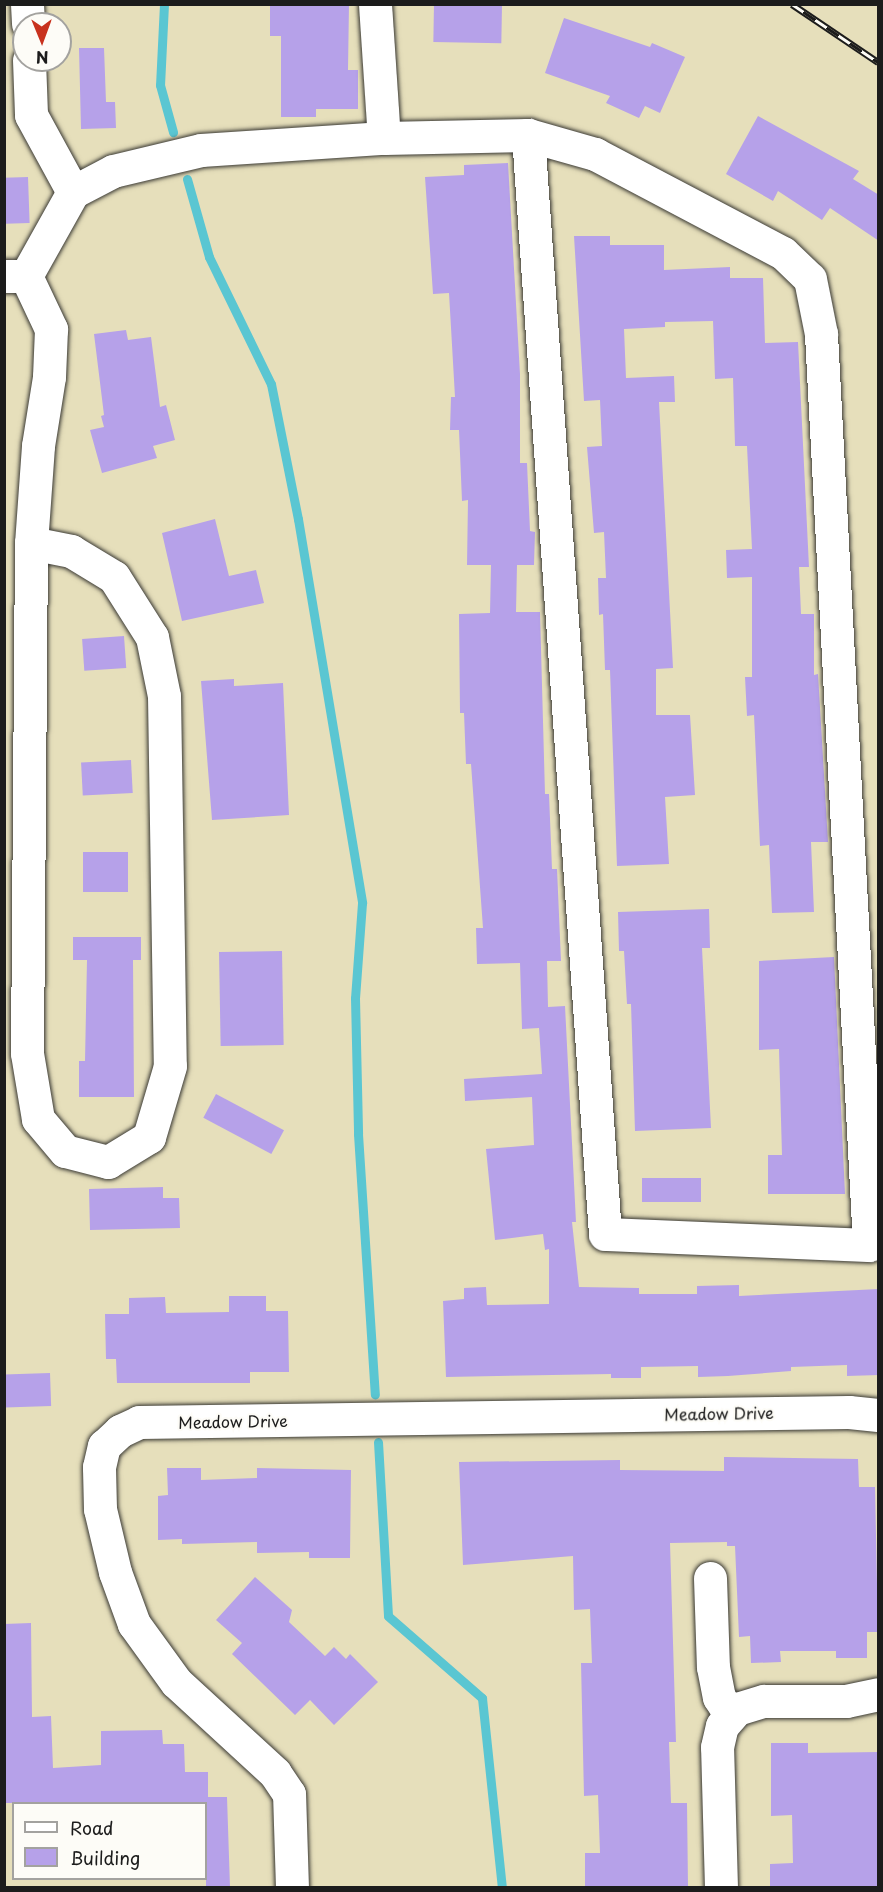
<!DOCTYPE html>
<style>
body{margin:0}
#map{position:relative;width:883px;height:1892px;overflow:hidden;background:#e6dfbb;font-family:"Playpen Sans",sans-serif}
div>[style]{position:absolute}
.stream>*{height:9px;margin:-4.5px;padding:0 4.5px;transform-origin:4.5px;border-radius:4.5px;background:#5ac6d2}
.building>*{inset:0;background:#b6a1e9;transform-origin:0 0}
.roads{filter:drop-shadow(0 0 2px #3a3934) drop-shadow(0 0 2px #3a3934)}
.minor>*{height:33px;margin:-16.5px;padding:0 16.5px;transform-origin:16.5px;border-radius:16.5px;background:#fff}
.rail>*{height:7px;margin-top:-3.5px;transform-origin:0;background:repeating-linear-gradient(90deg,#fdfcf7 0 14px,#1c1c1c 0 28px);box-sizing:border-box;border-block:2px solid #1c1c1c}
span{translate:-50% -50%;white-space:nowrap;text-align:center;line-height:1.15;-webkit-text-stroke:4.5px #fdfcf7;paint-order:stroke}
.street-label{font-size:16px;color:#1c1c1c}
.frame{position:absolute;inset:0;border:6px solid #1c1c1c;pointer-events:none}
.legend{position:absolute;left:12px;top:1802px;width:195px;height:78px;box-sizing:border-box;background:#fdfcf7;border:2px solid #a3a29f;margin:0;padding:8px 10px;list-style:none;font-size:18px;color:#1c1c1c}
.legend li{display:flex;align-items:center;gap:12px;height:30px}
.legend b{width:30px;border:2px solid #a3a29f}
.north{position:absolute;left:12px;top:12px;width:60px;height:60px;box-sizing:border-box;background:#fdfcf7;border:2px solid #a3a29f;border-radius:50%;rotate:179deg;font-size:16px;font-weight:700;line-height:24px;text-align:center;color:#1c1c1c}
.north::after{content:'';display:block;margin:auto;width:21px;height:27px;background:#c8321e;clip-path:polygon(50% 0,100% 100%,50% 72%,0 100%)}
</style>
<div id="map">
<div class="stream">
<i style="left:164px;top:4px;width:81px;rotate:92.8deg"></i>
<i style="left:160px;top:85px;width:49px;rotate:74.5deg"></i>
<i style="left:187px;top:179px;width:81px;rotate:74.2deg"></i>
<i style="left:209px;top:257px;width:141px;rotate:64deg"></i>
<i style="left:271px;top:384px;width:138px;rotate:78.7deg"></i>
<i style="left:298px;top:519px;width:389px;rotate:80.5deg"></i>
<i style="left:362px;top:903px;width:95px;rotate:94.2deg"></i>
<i style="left:355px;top:998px;width:136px;rotate:88.7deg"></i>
<i style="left:358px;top:1134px;width:261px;rotate:86.3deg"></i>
<i style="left:378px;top:1442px;width:174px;rotate:86.7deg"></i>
<i style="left:388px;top:1616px;width:125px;rotate:41.1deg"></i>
<i style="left:482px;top:1698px;width:191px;rotate:84deg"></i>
</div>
<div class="building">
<i style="clip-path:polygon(270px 4px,349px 4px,348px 70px,358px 70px,358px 109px,316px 109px,316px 117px,281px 117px,281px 36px,270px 36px)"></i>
<i style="left:434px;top:4px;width:68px;height:38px;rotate:1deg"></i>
<i style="clip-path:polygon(564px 18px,650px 47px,652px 43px,685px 57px,660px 113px,645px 106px,639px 118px,606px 103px,610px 96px,545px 73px)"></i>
<i style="clip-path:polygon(79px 48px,104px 48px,106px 102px,115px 102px,116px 128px,81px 129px)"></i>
<i style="clip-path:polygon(758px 116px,859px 171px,853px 179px,879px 195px,879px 241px,830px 208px,822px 220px,778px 191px,773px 201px,726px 174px)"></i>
<i style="clip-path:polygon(508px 163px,520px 374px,520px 463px,527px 463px,530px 531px,535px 532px,534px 565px,517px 565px,516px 612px,540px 612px,545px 794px,549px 794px,552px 869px,557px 869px,561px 961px,547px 961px,548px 1007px,565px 1006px,576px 1222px,572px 1222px,579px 1287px,639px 1288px,639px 1294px,697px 1294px,697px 1286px,739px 1285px,739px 1296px,879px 1289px,879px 1375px,847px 1376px,847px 1365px,791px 1367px,791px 1371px,728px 1376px,698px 1377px,698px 1366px,641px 1367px,641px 1378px,611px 1378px,611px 1374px,446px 1377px,443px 1301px,464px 1299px,464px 1288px,486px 1287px,487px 1305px,549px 1304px,549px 1249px,545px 1250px,543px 1234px,495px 1240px,486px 1149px,534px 1145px,532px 1097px,465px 1101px,464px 1079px,542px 1074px,539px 1028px,522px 1029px,520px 963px,477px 964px,476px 928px,483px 928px,471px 764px,466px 764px,464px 713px,460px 713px,459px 614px,490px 613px,491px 565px,467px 565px,468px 500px,462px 501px,459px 430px,450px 430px,451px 397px,455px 397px,449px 293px,433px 294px,425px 177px,464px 175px,464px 165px)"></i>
<i style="left:28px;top:177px;width:46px;height:24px;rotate:88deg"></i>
<i style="clip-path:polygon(574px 236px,610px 236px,610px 245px,664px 245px,664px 270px,730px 267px,730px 278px,763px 278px,765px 343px,798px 342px,809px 567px,799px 567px,801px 614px,814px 614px,814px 675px,818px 674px,828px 842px,811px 842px,814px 912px,772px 913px,769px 845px,760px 846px,754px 715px,747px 716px,745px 677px,752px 677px,752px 577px,727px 578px,726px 550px,752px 549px,747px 446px,735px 446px,733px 378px,715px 379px,713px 321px,665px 322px,665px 327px,624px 329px,626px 378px,674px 376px,675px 402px,659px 402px,673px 668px,656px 669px,656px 715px,690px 715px,695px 795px,665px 797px,669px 864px,617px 866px,610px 670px,605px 670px,603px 614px,599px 615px,598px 578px,606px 578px,604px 532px,594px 533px,587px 447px,602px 446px,600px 400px,584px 401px)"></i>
<i style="clip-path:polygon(126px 330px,128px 340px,151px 337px,160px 407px,166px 405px,175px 440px,153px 446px,157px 458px,102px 473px,90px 430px,104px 427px,101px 416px,104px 415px,94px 334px)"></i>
<i style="clip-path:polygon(215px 519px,229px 576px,256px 570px,264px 603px,182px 621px,162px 533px)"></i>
<i style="left:124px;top:636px;width:32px;height:42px;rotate:86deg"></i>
<i style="clip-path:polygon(234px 679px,234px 686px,283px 683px,289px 815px,212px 820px,201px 681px)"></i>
<i style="left:131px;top:760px;width:33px;height:50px;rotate:87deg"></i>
<i style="left:83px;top:852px;width:45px;height:40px"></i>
<i style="clip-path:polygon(709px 909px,710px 948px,702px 948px,711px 1128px,635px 1131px,631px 1004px,627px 1004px,624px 951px,619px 951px,618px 912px)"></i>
<i style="clip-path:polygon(73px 937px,141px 937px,141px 960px,133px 960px,134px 1097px,79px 1097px,79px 1061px,85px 1061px,87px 960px,73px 960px)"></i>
<i style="left:282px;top:951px;width:94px;height:63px;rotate:89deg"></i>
<i style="clip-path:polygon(834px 957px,845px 1194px,768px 1194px,768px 1155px,782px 1155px,779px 1049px,759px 1050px,759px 961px)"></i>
<i style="left:216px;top:1094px;width:77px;height:27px;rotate:28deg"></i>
<i style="left:642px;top:1178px;width:59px;height:24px"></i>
<i style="clip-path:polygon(163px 1187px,163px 1198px,179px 1198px,180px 1228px,90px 1230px,89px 1189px)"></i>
<i style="clip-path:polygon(229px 1296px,266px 1296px,266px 1311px,288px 1311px,289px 1372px,250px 1372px,250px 1383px,117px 1383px,116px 1359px,106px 1359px,105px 1314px,129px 1314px,129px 1298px,165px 1297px,166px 1313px,229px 1312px)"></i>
<i style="left:50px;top:1373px;width:33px;height:46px;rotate:88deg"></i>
<i style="clip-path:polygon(724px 1457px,858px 1459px,859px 1487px,875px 1487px,878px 1632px,867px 1632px,867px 1658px,836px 1658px,836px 1651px,780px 1651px,781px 1662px,751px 1663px,750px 1636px,739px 1637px,735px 1546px,727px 1546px,727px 1542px,670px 1543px,676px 1742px,669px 1742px,671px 1803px,687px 1803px,688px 1887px,585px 1887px,585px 1853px,600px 1853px,598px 1795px,584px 1796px,581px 1663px,592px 1663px,590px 1609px,574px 1610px,573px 1556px,463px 1565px,459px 1462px,620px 1460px,620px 1470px,724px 1471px)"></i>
<i style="clip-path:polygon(167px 1468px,201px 1468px,201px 1480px,257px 1478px,257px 1468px,351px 1470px,350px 1558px,309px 1558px,309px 1552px,257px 1553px,257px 1542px,182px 1544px,182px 1539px,158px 1540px,158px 1496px,168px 1495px)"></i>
<i style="clip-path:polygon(255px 1577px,292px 1610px,289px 1622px,325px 1656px,334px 1647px,346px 1659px,350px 1654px,378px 1682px,334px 1725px,310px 1700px,295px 1715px,232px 1654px,242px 1643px,216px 1620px)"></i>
<i style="clip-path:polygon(31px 1623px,32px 1717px,51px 1716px,53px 1768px,101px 1765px,101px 1731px,162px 1730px,163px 1744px,184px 1744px,185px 1772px,208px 1772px,208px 1797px,227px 1797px,230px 1887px,206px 1887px,206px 1803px,4px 1803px,4px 1624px)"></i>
<i style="clip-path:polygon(771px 1743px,808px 1743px,808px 1753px,879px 1752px,879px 1887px,770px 1887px,770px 1864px,793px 1863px,792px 1815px,771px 1816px)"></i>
</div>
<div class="roads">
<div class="minor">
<i style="left:27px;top:4px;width:20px;rotate:87deg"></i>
<i style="left:375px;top:4px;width:134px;rotate:86.2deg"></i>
<i style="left:29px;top:60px;width:55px;rotate:87.9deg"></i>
<i style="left:31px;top:115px;width:88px;rotate:61.4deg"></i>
<i style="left:528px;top:135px;width:70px;rotate:15.8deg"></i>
<i style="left:595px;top:154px;width:212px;rotate:27.8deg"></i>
<i style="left:783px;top:253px;width:37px;rotate:44deg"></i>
<i style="left:810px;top:279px;width:56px;rotate:78.7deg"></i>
<i style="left:821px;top:334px;width:912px;rotate:86.98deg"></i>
<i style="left:869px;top:1245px;width:264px;rotate:-177.6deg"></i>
<i style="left:605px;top:1234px;width:1102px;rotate:-94.01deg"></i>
<i style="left:4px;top:276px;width:22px"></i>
<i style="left:26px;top:276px;width:96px;rotate:-60.8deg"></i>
<i style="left:73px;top:192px;width:45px;rotate:-27.7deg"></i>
<i style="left:113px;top:171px;width:90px;rotate:-13.4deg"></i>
<i style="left:201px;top:150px;width:183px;rotate:-3.8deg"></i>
<i style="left:384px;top:138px;width:144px;rotate:-1.2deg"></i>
<i style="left:26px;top:276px;width:59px;rotate:64.7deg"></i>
<i style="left:51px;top:329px;width:48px;rotate:92.4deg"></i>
<i style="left:49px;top:377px;width:70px;rotate:99.1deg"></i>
<i style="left:38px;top:446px;width:97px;rotate:94.1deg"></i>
<i style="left:31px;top:543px;width:41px;rotate:11.3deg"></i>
<i style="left:71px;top:551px;width:50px;rotate:31.2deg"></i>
<i style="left:114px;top:577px;width:71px;rotate:57.7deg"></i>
<i style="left:152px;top:637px;width:60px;rotate:78.5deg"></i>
<i style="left:164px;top:696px;width:370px;rotate:89.1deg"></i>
<i style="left:170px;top:1066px;width:74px;rotate:106.5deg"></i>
<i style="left:149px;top:1137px;width:48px;rotate:148.6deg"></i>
<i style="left:108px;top:1162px;width:44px;rotate:-165.7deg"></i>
<i style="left:65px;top:1151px;width:42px;rotate:-130.2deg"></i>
<i style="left:38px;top:1119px;width:67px;rotate:-99.5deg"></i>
<i style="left:27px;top:1053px;width:510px;rotate:-89.55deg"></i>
<i style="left:710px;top:1578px;width:89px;rotate:88.1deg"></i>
<i style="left:713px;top:1667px;width:31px;rotate:79deg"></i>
<i style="left:719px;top:1697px;width:22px;rotate:58deg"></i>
<i style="left:292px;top:1888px;width:94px;rotate:-91.8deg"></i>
<i style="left:289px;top:1794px;width:25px;rotate:-124deg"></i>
<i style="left:275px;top:1773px;width:134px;rotate:-137.4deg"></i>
<i style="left:176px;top:1682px;width:72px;rotate:-125.9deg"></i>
<i style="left:134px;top:1624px;width:55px;rotate:-110.1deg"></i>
<i style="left:115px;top:1572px;width:65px;rotate:-103.4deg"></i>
<i style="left:100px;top:1509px;width:42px;rotate:-91.4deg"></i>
<i style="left:99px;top:1467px;width:22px;rotate:-77deg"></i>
<i style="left:104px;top:1446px;width:22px;rotate:-43deg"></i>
<i style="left:120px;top:1431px;width:21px;rotate:-25deg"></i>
<i style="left:139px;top:1422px;width:710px;rotate:-0.81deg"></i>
<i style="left:849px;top:1412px;width:29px;rotate:6deg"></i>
<i style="left:721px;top:1888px;width:141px;rotate:-91.6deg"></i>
<i style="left:717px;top:1747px;width:22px;rotate:-77deg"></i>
<i style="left:722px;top:1726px;width:23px;rotate:-49deg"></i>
<i style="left:737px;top:1709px;width:28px;rotate:-17deg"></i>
<i style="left:764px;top:1701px;width:82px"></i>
<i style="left:846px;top:1701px;width:33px;rotate:-12deg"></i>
</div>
</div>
<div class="rail">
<i style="left:792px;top:4px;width:104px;rotate:34deg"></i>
</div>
<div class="street-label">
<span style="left:719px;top:1413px;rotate:-1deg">Meadow Drive</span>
<span style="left:233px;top:1421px;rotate:-1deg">Meadow Drive</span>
</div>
<div class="frame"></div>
<ul class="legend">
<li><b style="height:8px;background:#fff"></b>Road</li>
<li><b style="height:16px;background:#b6a1e9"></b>Building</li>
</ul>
<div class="north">N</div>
</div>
